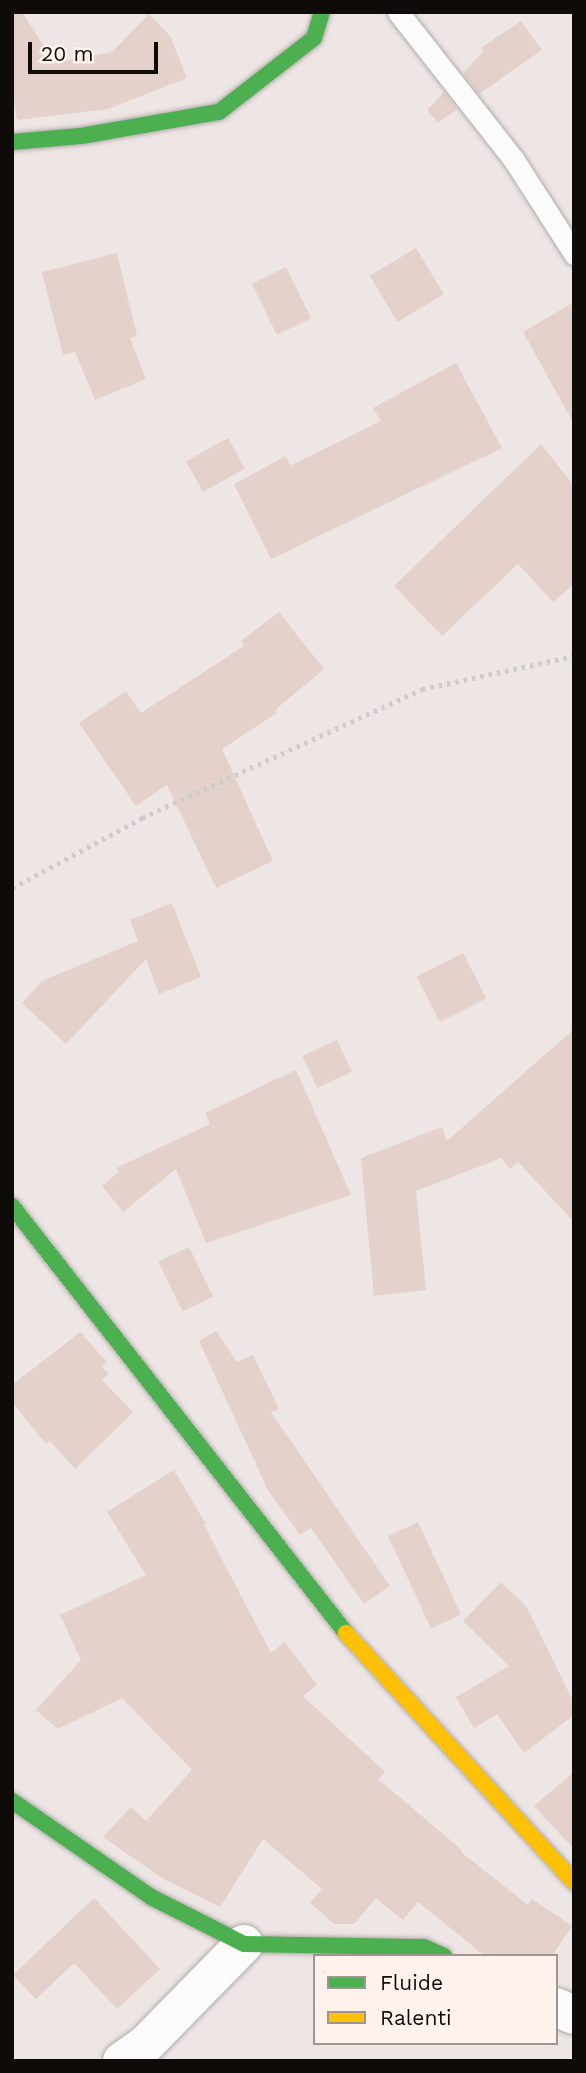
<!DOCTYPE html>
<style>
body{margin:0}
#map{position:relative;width:586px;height:2073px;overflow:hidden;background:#ede6e4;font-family:"Work Sans",sans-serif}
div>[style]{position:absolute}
.building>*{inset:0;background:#e4d1cb;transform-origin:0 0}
.path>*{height:4.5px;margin-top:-2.25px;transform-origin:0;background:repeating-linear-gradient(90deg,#ceccca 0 3.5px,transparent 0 8.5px)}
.roads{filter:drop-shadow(0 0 2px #b0abaa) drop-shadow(0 0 2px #b0abaa)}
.lane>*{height:21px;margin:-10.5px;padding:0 10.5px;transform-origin:10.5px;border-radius:10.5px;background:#fcfbfb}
.street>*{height:38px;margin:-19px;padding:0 19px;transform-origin:19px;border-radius:19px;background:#fcfbfb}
.fast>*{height:16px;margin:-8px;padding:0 8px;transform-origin:8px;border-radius:8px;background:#4caf50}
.slow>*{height:16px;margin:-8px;padding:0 8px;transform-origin:8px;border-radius:8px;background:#ffc107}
span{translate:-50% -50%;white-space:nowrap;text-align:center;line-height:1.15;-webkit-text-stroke:5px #fff2ed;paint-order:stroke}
.frame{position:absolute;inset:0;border:14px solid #0f0b09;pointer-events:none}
.legend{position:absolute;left:313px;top:1954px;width:245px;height:91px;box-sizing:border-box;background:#fff2ed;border:2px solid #9f9692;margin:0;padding:9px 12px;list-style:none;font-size:21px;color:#0f0b09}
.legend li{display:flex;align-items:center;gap:14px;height:35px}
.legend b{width:35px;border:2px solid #9f9692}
.scale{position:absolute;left:28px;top:42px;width:130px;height:32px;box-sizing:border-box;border:4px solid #0f0b09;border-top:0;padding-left:9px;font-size:21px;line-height:24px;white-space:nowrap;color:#0f0b09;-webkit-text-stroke:5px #fff2ed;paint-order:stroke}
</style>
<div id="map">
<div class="building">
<i style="clip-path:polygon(12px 12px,22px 12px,55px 63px,112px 52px,149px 14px,170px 36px,187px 78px,108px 109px,17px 120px,12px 88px)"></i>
<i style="clip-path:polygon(521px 21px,542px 50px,479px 94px,463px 73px,484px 51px,481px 48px)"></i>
<i style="clip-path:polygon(444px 92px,457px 109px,438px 123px,427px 110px)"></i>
<i style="left:416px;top:248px;width:54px;height:54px;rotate:59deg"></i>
<i style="clip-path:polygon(117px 253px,137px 336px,130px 338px,146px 379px,95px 400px,75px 352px,63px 355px,42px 272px)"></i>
<i style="left:286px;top:267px;width:57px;height:38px;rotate:64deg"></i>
<i style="clip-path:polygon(574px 302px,574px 424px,523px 332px)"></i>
<i style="clip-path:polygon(456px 363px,502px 448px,271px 559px,234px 484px,286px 456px,290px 466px,381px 421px,373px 408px)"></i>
<i style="left:228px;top:438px;width:35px;height:48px;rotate:61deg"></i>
<i style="clip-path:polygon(541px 444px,574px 486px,574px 584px,553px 602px,518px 564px,442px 636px,394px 586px)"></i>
<i style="clip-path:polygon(279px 612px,324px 669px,275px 710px,277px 713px,222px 749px,273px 861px,216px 888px,167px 785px,136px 806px,79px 723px,126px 691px,141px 713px,244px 646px,241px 641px)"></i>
<i style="clip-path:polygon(172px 903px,201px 977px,159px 994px,146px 959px,66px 1044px,22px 1003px,42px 981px,138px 941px,130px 920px)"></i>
<i style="left:463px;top:953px;width:51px;height:52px;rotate:63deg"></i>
<i style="clip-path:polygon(574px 1029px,574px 1222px,518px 1162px,510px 1169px,501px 1158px,416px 1191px,426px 1290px,374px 1296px,361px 1158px,442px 1127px,447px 1141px)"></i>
<i style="left:337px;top:1040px;width:35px;height:38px;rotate:65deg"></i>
<i style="clip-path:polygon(296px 1070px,351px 1195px,206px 1243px,176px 1169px,123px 1212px,102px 1186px,119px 1172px,116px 1168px,210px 1124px,205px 1113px)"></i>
<i style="left:189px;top:1247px;width:55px;height:34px;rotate:64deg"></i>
<i style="clip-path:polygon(216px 1331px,237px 1362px,253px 1355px,279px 1409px,271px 1412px,390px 1586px,364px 1604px,311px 1528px,300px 1535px,268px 1490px,199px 1341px)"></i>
<i style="clip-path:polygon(80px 1332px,107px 1362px,102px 1367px,109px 1374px,102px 1380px,133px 1412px,75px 1469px,50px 1441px,46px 1444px,12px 1402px,12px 1385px)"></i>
<i style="clip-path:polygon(174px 1470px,206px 1524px,204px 1525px,271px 1653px,285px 1642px,317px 1685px,303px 1696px,385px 1772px,378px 1779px,462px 1850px,461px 1852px,528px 1905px,532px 1899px,572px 1926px,552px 1956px,485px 1956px,418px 1902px,403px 1920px,376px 1898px,354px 1924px,334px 1924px,310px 1903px,322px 1889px,263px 1839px,220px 1907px,162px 1878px,103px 1837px,131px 1807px,146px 1821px,192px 1770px,122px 1698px,58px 1729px,36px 1710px,81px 1660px,60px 1615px,146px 1575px,107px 1512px)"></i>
<i style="left:418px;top:1522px;width:102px;height:33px;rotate:65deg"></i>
<i style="clip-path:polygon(501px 1582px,526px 1606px,574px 1703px,574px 1715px,524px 1753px,497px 1714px,474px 1728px,456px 1697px,509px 1666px,463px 1621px)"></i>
<i style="clip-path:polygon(574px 1772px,574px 1849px,534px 1806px)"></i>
<i style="clip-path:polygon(94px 1898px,160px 1969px,117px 2009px,74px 1963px,36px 1999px,13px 1975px)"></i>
</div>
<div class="path">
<i style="left:12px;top:888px;width:148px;rotate:-28.3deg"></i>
<i style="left:142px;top:818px;width:308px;rotate:-24.7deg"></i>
<i style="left:422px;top:689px;width:156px;rotate:-12.2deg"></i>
</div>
<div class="roads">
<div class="lane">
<i style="left:398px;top:12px;width:188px;rotate:51.9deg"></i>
<i style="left:514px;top:160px;width:112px;rotate:57.4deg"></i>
</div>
<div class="street">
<i style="left:556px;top:2007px;width:20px;rotate:24deg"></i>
<i style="left:122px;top:2061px;width:29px;rotate:-35deg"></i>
<i style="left:146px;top:2044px;width:140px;rotate:-45.6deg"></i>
</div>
<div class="fast">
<i style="left:12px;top:142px;width:69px;rotate:-5deg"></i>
<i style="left:81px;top:136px;width:140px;rotate:-9.9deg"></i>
<i style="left:219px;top:112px;width:120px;rotate:-37.9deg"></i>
<i style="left:314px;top:38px;width:27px;rotate:-73deg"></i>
<i style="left:12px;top:1206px;width:542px;rotate:51.97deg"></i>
<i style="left:12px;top:1801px;width:169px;rotate:34.6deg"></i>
<i style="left:151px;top:1897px;width:104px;rotate:26.8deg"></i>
<i style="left:244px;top:1944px;width:180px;rotate:1deg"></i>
<i style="left:424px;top:1947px;width:22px;rotate:24deg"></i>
</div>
<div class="slow">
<i style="left:346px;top:1633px;width:338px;rotate:47.5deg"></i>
</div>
</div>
<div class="frame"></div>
<ul class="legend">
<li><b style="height:9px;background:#4caf50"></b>Fluide</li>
<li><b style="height:9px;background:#ffc107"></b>Ralenti</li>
</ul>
<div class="scale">20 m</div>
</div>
